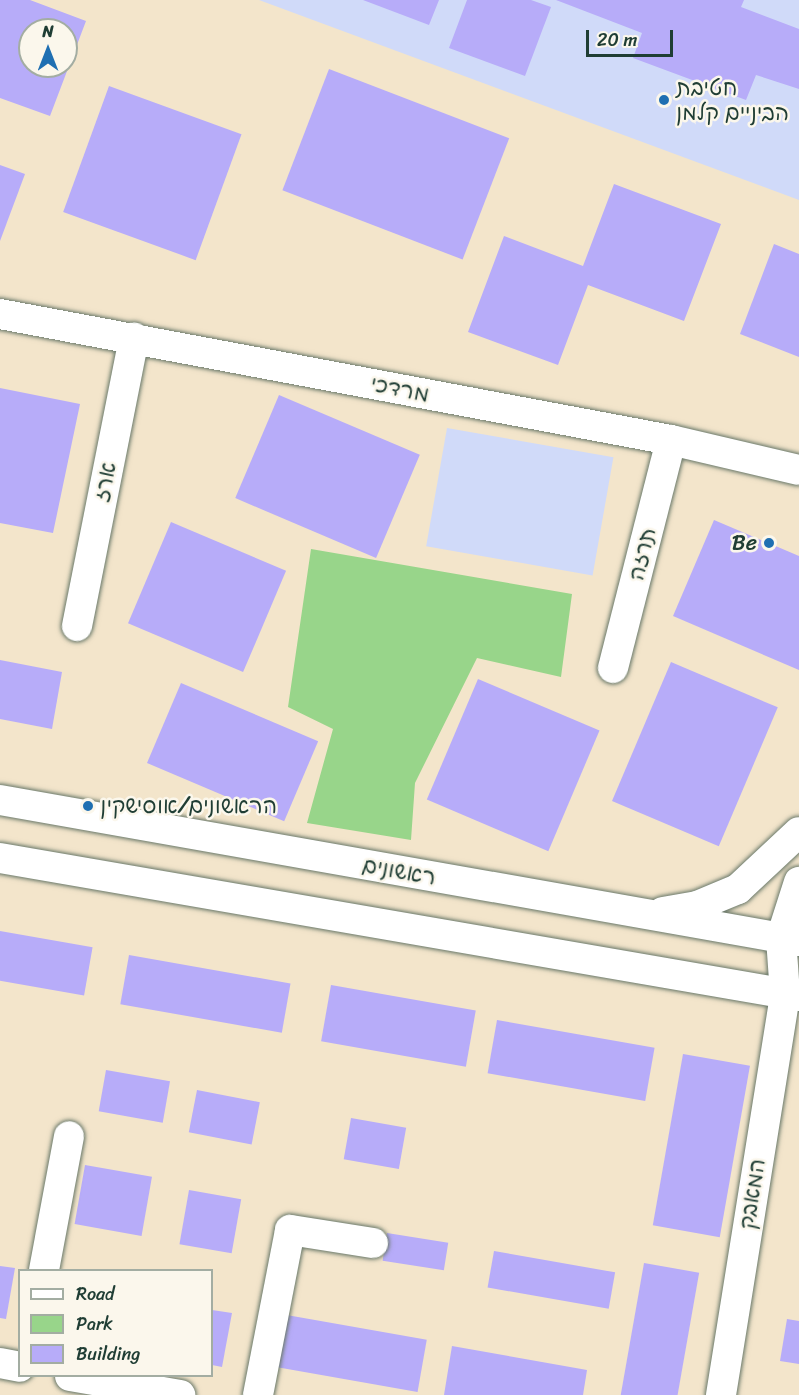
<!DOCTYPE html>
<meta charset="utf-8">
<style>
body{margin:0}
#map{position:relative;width:799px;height:1395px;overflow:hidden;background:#f3e5cb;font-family:Sriracha,"Playpen Sans Hebrew",sans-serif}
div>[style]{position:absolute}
.built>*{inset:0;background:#d0daf9;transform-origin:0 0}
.green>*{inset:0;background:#98d58a}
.building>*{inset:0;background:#b7acf9;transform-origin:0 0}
.roads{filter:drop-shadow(0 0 2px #697869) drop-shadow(0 0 2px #697869)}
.minor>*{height:30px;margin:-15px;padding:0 15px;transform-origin:15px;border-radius:15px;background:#fff}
.dots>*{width:16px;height:16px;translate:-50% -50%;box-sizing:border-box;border:3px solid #fbf7ec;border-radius:50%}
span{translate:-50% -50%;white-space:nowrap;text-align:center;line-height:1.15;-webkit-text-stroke:5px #fbf7ec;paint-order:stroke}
.poi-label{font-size:22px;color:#1f3d34}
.left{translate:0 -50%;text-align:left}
.right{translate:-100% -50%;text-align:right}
.street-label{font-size:22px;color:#1f3d34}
.legend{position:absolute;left:18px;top:1269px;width:195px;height:108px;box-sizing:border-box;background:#fbf7ec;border:2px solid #a3ada2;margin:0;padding:8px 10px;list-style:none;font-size:18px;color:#1f3d34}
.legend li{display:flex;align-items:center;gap:12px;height:30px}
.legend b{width:30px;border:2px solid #a3ada2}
.north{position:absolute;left:18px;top:18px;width:60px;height:60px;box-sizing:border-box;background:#fbf7ec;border:2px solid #a3ada2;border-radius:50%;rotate:0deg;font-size:16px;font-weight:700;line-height:24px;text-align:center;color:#1f3d34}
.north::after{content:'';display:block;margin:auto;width:21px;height:27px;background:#1f6fb2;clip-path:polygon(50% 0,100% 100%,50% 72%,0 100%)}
.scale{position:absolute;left:586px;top:30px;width:87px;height:27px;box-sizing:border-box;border:3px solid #1f3d34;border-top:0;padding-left:8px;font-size:18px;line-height:21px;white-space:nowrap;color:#1f3d34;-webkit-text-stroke:4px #fbf7ec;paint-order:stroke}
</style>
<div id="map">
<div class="built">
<i style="clip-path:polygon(259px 0,799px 0,799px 200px)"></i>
<i style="left:447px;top:428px;width:169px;height:120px;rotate:10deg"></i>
</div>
<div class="green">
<i style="clip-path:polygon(311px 549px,572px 594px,561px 677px,477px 658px,415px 783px,411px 840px,307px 823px,333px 729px,288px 707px)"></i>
</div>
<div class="building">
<i style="clip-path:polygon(evenodd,0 0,30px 0,86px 21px,50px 116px,0 98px,0 0,30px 30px,66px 30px,66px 66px,30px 66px,30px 30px)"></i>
<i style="clip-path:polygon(363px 0,439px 0,429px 25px)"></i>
<i style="clip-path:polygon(467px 0,531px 0,551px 7px,525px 76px,449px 48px)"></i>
<i style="clip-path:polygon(556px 0,744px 0,741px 7px,799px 29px,799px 89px,756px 75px,746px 100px,633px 58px,642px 33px)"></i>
<i style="left:329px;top:69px;width:193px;height:130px;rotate:21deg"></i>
<i style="left:109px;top:86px;width:141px;height:134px;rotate:20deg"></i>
<i style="clip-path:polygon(0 165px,25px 174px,0 241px)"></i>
<i style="clip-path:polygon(614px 184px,721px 224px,684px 321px,588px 285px,558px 365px,468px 332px,504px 236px,583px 266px)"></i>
<i style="clip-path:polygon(774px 244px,799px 254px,799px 357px,740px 334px)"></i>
<i style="clip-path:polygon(0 388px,80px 404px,53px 533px,0 523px)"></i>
<i style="left:279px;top:395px;width:153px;height:112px;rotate:23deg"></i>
<i style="clip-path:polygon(714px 520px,799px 556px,799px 670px,673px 616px)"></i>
<i style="left:171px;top:522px;width:125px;height:110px;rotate:23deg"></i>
<i style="clip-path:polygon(0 660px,62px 672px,52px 729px,0 719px)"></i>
<i style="left:671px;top:662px;width:116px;height:151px;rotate:23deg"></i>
<i style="left:478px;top:679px;width:132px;height:131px;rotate:23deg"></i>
<i style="left:181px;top:683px;width:149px;height:87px;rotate:23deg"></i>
<i style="left:0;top:931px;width:94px;height:49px;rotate:10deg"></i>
<i style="left:129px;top:955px;width:164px;height:50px;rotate:10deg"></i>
<i style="left:331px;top:985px;width:147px;height:57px;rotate:10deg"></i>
<i style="left:497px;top:1020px;width:160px;height:54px;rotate:10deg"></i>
<i style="left:683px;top:1054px;width:68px;height:174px;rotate:10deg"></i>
<i style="left:106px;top:1070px;width:65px;height:42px;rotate:10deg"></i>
<i style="left:197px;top:1090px;width:64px;height:43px;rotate:11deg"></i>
<i style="left:351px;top:1118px;width:56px;height:42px;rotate:10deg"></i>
<i style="left:85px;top:1165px;width:68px;height:60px;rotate:10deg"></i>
<i style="left:189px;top:1190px;width:53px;height:55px;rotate:10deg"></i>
<i style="left:387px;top:1233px;width:62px;height:28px;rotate:9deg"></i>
<i style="left:494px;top:1251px;width:123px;height:37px;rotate:10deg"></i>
<i style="left:644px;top:1263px;width:56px;height:134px;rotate:10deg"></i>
<i style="clip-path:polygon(0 1266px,15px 1268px,6px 1319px,0 1318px)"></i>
<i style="clip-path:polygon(212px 1310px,232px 1313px,222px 1367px,212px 1365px)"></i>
<i style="left:281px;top:1314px;width:148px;height:53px;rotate:10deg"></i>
<i style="clip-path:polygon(787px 1319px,799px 1321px,799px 1364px,780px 1361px)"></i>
<i style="clip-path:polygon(452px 1346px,587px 1370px,583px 1395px,444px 1395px)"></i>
</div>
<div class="roads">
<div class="minor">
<i style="left:0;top:314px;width:683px;rotate:10.64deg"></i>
<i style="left:671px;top:440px;width:131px;rotate:13.2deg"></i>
<i style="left:77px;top:626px;width:294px;rotate:-78.8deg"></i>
<i style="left:613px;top:668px;width:235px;rotate:-75.7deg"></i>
<i style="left:0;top:800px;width:811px;rotate:10.01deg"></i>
<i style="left:0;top:858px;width:811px;rotate:9.8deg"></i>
<i style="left:663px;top:912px;width:35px;rotate:-10deg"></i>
<i style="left:697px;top:906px;width:44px;rotate:-22.5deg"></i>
<i style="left:738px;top:889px;width:83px;rotate:-43.1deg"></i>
<i style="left:44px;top:1270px;width:136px;rotate:-79.4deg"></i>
<i style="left:0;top:1363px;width:20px;rotate:11deg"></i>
<i style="left:70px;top:1376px;width:112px;rotate:9.8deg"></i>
<i style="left:258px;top:1395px;width:168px;rotate:-79deg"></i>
<i style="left:290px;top:1230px;width:84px;rotate:8.9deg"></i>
<i style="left:721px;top:1395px;width:406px;rotate:-80.9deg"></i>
<i style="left:785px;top:994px;width:56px;rotate:-94.1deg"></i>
<i style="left:781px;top:938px;width:59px;rotate:-72.2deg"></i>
</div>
</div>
<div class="dots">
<i style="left:664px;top:100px;background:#1f6fb2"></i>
<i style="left:769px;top:543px;background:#1f6fb2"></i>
<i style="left:88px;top:806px;background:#1f6fb2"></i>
</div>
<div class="poi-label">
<span class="left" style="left:676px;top:100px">חטיבת<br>הביניים קלמן</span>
<span class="right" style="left:757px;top:543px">Be</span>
<span class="left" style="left:100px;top:806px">הראשונים/אוסישקין</span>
</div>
<div class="street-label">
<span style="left:400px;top:389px;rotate:11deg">מרדכי</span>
<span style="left:105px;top:482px;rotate:-79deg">ארז</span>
<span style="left:642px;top:554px;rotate:-76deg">תרזה</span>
<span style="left:399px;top:871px;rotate:10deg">ראשונים</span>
<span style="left:752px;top:1194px;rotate:-81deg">המאבק</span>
</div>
<ul class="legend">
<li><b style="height:8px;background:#fff"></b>Road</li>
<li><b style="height:16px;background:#98d58a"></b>Park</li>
<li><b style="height:16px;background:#b7acf9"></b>Building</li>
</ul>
<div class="north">N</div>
<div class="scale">20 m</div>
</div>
